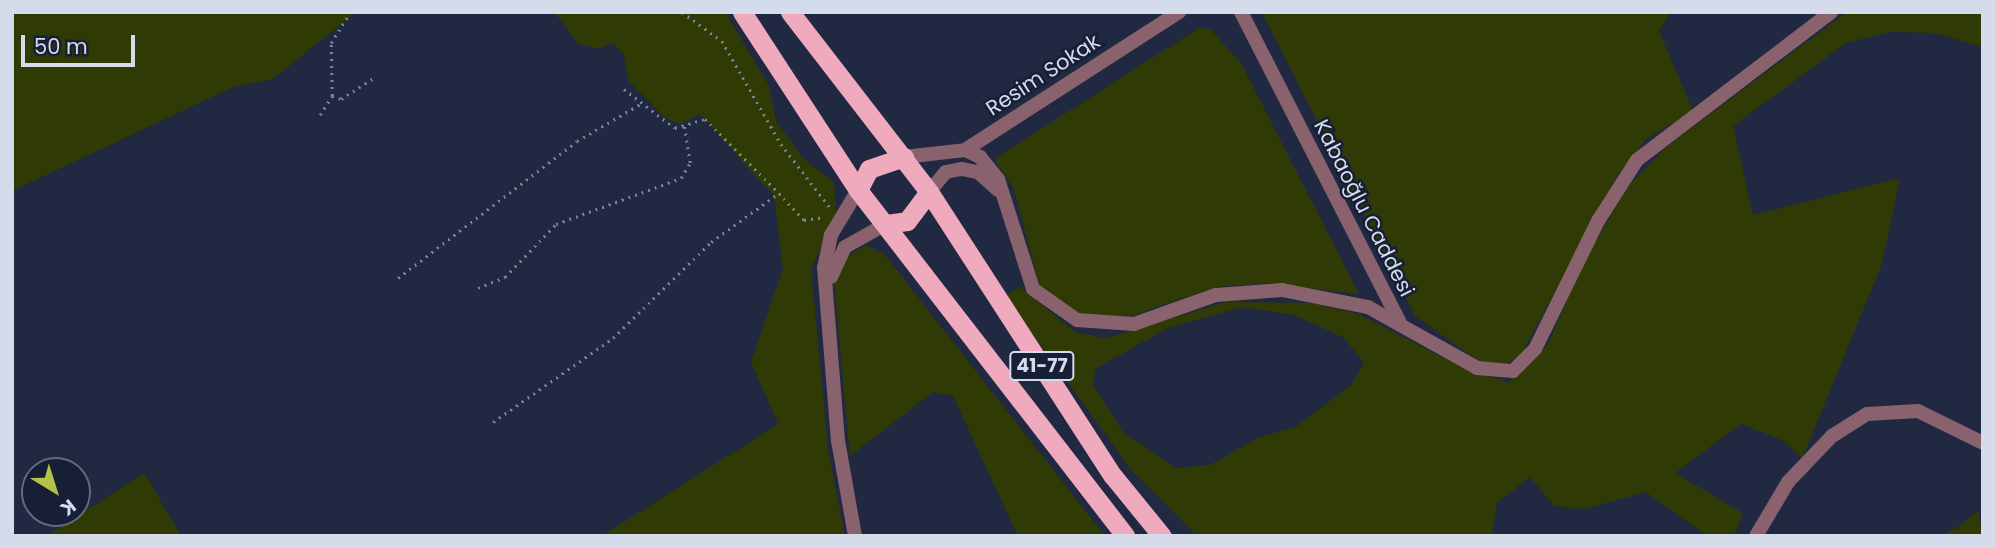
<!DOCTYPE html>
<meta charset="utf-8">
<style>
body{margin:0}
#map{position:relative;width:1995px;height:548px;overflow:hidden;background:#202941;font-family:Poppins,sans-serif}
div>[style]{position:absolute}
.green>*{inset:0;background:#2f3a04}
.path>*{height:2.5px;margin-top:-1.25px;transform-origin:0;background:repeating-linear-gradient(90deg,#7b8397 0 2px,transparent 0 7px)}
.minor>*{height:14px;margin:-7px;padding:0 7px;transform-origin:7px;border-radius:7px;background:#89626d}
.tertiary>*{height:14px;margin:-7px;padding:0 7px;transform-origin:7px;border-radius:7px;background:#89626d}
.trunk>*{height:19px;margin:-9.5px;padding:0 9.5px;transform-origin:9.5px;border-radius:9.5px;background:#f0aabe}
span{translate:-50% -50%;white-space:nowrap;text-align:center;line-height:1.15;-webkit-text-stroke:5px #171f36;paint-order:stroke}
.shield-label span{padding:2px 5px;background:#171f36;border:2px solid;border-radius:5px;-webkit-text-stroke-width:0}
.shield-label{font-size:19px;color:#d4dbea;font-weight:700}
.street-label{font-size:21px;color:#d4dbea}
.frame{position:absolute;inset:0;border:14px solid #d4dbea;pointer-events:none}
.north{position:absolute;left:21px;top:457px;width:70px;height:70px;box-sizing:border-box;background:#171f36;border:2px solid #636a7e;border-radius:50%;rotate:142deg;font-size:19px;font-weight:700;line-height:28px;text-align:center;color:#d4dbea}
.north::after{content:'';display:block;margin:auto;width:24px;height:32px;background:#b4c24a;clip-path:polygon(50% 0,100% 100%,50% 72%,0 100%)}
.scale{position:absolute;left:21px;top:35px;width:114px;height:32px;box-sizing:border-box;border:4px solid #d4dbea;border-top:0;padding-left:9px;font-size:21px;line-height:24px;white-space:nowrap;color:#d4dbea;-webkit-text-stroke:5px #171f36;paint-order:stroke}
</style>
<div id="map">
<div class="green">
<i style="clip-path:polygon(12px 12px,356px 12px,273px 79px,233px 87px,12px 191px)"></i>
<i style="clip-path:polygon(554px 12px,725px 12px,769px 86px,776px 121px,804px 159px,834px 182px,836px 214px,811px 269px,828px 449px,845px 536px,602px 536px,778px 424px,751px 362px,783px 269px,774px 196px,700px 114px,680px 124px,665px 118px,629px 81px,623px 53px,612px 43px,598px 49px,578px 43px)"></i>
<i style="clip-path:polygon(1262px 12px,1671px 12px,1659px 31px,1693px 111px,1646px 139px,1617px 176px,1522px 353px,1507px 364px,1483px 364px,1415px 316px)"></i>
<i style="clip-path:polygon(evenodd,1847px 12px,1983px 12px,1983px 47px,1935px 33px,1889px 32px,1846px 43px,1733px 126px,1753px 215px,1900px 178px,1882px 264px,1802px 459px,1784px 441px,1741px 424px,1675px 473px,1743px 513px,1734px 536px,1707px 536px,1646px 492px,1585px 509px,1554px 506px,1530px 477px,1497px 503px,1492px 536px,1197px 536px,1133px 472px,1005px 296px,1020px 287px,1075px 332px,1106px 338px,1226px 302px,1313px 303px,1359px 314px,1459px 366px,1509px 383px,1548px 344px,1582px 265px,1627px 188px,1666px 147px,1847px 12px,1242px 307px,1294px 315px,1344px 338px,1364px 363px,1351px 385px,1297px 426px,1257px 438px,1210px 465px,1176px 468px,1123px 432px,1093px 385px,1095px 369px,1168px 328px,1242px 307px)"></i>
<i style="clip-path:polygon(1199px 28px,1210px 29px,1241px 63px,1359px 294px,1266px 283px,1217px 287px,1133px 315px,1084px 317px,1040px 288px,1014px 189px,994px 159px)"></i>
<i style="clip-path:polygon(866px 245px,885px 255px,1105px 536px,1018px 536px,953px 396px,933px 392px,850px 456px,834px 283px,842px 260px)"></i>
<i style="clip-path:polygon(144px 472px,181px 536px,46px 536px,144px 473px)"></i>
<i style="clip-path:polygon(1978px 511px,1983px 536px,1941px 536px,1961px 525px)"></i>
</div>
<div class="path">
<i style="left:682px;top:12px;width:49px;rotate:35.9deg"></i>
<i style="left:722px;top:41px;width:119px;rotate:60.2deg"></i>
<i style="left:781px;top:144px;width:82px;rotate:52.4deg"></i>
<i style="left:624px;top:89px;width:64px;rotate:37.4deg"></i>
<i style="left:675px;top:128px;width:31px;rotate:-17deg"></i>
<i style="left:705px;top:119px;width:105px;rotate:45deg"></i>
<i style="left:332px;top:96px;width:9px;rotate:18deg"></i>
<i style="left:341px;top:99px;width:40px;rotate:-32.9deg"></i>
<i style="left:320px;top:115px;width:22px;rotate:-58deg"></i>
<i style="left:332px;top:96px;width:53px;rotate:-91.1deg"></i>
<i style="left:331px;top:43px;width:36px;rotate:-58deg"></i>
<i style="left:398px;top:278px;width:225px;rotate:-37.4deg"></i>
<i style="left:577px;top:141px;width:75px;rotate:-30.3deg"></i>
<i style="left:478px;top:288px;width:29px;rotate:-22deg"></i>
<i style="left:505px;top:277px;width:74px;rotate:-46.1deg"></i>
<i style="left:556px;top:224px;width:133px;rotate:-20.2deg"></i>
<i style="left:681px;top:178px;width:17px;rotate:-59deg"></i>
<i style="left:690px;top:163px;width:38px;rotate:-99deg"></i>
<i style="left:493px;top:422px;width:146px;rotate:-35deg"></i>
<i style="left:613px;top:338px;width:137px;rotate:-44.4deg"></i>
<i style="left:711px;top:242px;width:84px;rotate:-35.8deg"></i>
<i style="left:779px;top:193px;width:37px;rotate:47deg"></i>
<i style="left:804px;top:220px;width:21px;rotate:-8deg"></i>
</div>
<div class="minor">
<i style="left:1241px;top:12px;width:347px;rotate:62.9deg"></i>
<i style="left:965px;top:150px;width:255px;rotate:-32.8deg"></i>
<i style="left:1756px;top:536px;width:63px;rotate:-59.3deg"></i>
<i style="left:1788px;top:482px;width:64px;rotate:-46.3deg"></i>
<i style="left:1832px;top:436px;width:41px;rotate:-32.2deg"></i>
<i style="left:1867px;top:414px;width:51px;rotate:-3.4deg"></i>
<i style="left:1918px;top:411px;width:72px;rotate:26.2deg"></i>
</div>
<div class="tertiary">
<i style="left:904px;top:157px;width:61px;rotate:-6.5deg"></i>
<i style="left:965px;top:150px;width:17px;rotate:25deg"></i>
<i style="left:980px;top:157px;width:28px;rotate:51deg"></i>
<i style="left:998px;top:179px;width:115px;rotate:72.3deg"></i>
<i style="left:1033px;top:289px;width:54px;rotate:35.2deg"></i>
<i style="left:1077px;top:320px;width:57px;rotate:4deg"></i>
<i style="left:1134px;top:324px;width:87px;rotate:-19.5deg"></i>
<i style="left:1216px;top:295px;width:66px;rotate:-4.3deg"></i>
<i style="left:1282px;top:290px;width:88px;rotate:11.2deg"></i>
<i style="left:1368px;top:307px;width:125px;rotate:29.2deg"></i>
<i style="left:1477px;top:368px;width:36px;rotate:5deg"></i>
<i style="left:1513px;top:371px;width:31px;rotate:-45deg"></i>
<i style="left:1535px;top:349px;width:143px;rotate:-63.8deg"></i>
<i style="left:1598px;top:221px;width:72px;rotate:-57.4deg"></i>
<i style="left:1637px;top:160px;width:244px;rotate:-37.3deg"></i>
<i style="left:929px;top:192px;width:26px;rotate:-50deg"></i>
<i style="left:946px;top:172px;width:16px;rotate:-11deg"></i>
<i style="left:962px;top:169px;width:16px;rotate:11deg"></i>
<i style="left:978px;top:172px;width:27px;rotate:42deg"></i>
<i style="left:831px;top:277px;width:33px;rotate:-65deg"></i>
<i style="left:845px;top:247px;width:47px;rotate:-29.3deg"></i>
<i style="left:855px;top:536px;width:97px;rotate:-100.1deg"></i>
<i style="left:838px;top:441px;width:174px;rotate:-94.6deg"></i>
<i style="left:824px;top:268px;width:34px;rotate:-78deg"></i>
<i style="left:831px;top:235px;width:52px;rotate:-59deg"></i>
</div>
<div class="trunk">
<i style="left:742px;top:12px;width:212px;rotate:56.9deg"></i>
<i style="left:858px;top:190px;width:437px;rotate:52.3deg"></i>
<i style="left:790px;top:12px;width:227px;rotate:52.3deg"></i>
<i style="left:929px;top:192px;width:338px;rotate:57.1deg"></i>
<i style="left:1113px;top:476px;width:77px;rotate:50.8deg"></i>
<i style="left:858px;top:190px;width:24px;rotate:-62deg"></i>
<i style="left:869px;top:169px;width:37px;rotate:-19deg"></i>
<i style="left:886px;top:224px;width:21px;rotate:-8deg"></i>
<i style="left:907px;top:221px;width:36px;rotate:-53deg"></i>
</div>
<div class="shield-label">
<span style="left:1042px;top:366px">41-77</span>
</div>
<div class="street-label">
<span style="left:1043px;top:75px;rotate:-33deg">Resim Sokak</span>
<span style="left:1364px;top:208px;rotate:63deg">Kabaoğlu Caddesi</span>
</div>
<div class="frame"></div>
<div class="north">K</div>
<div class="scale">50 m</div>
</div>
